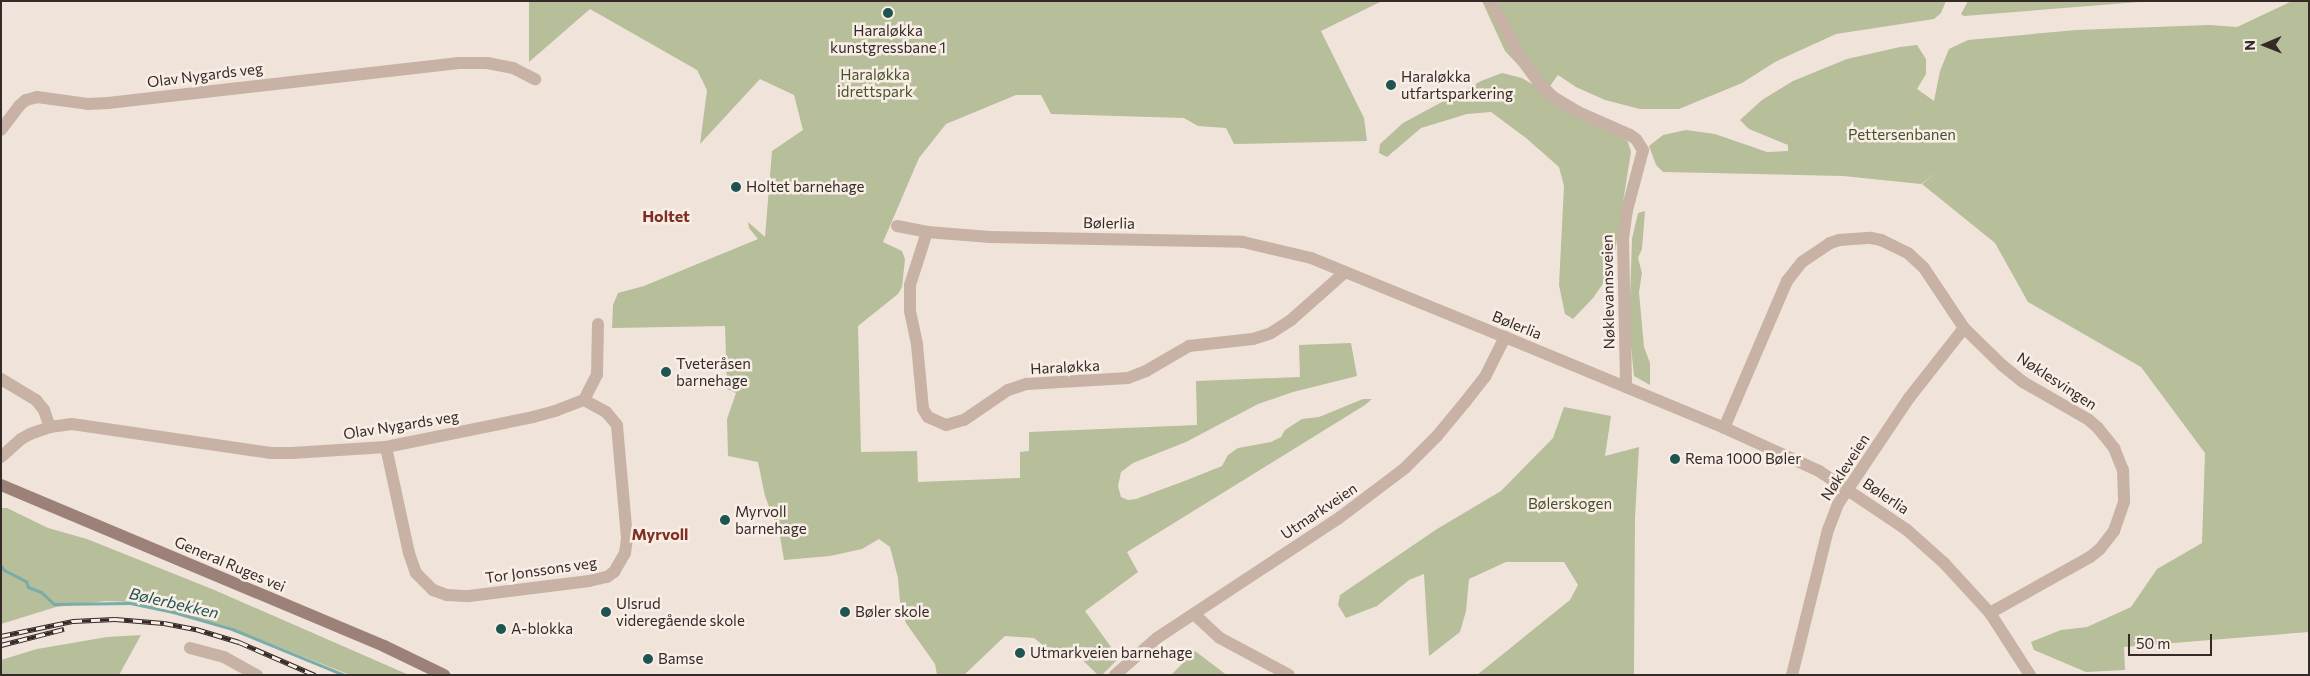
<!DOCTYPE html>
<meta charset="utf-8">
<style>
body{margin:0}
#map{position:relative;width:2310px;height:676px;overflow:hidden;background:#f0e3da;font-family:Commissioner,sans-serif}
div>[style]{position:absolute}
.green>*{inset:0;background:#b6be9a}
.stream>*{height:3px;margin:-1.5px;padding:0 1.5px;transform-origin:1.5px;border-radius:1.5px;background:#7aaca9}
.minor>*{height:12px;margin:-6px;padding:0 6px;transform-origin:6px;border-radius:6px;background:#c8b2a6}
.tertiary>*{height:12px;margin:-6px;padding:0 6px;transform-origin:6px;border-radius:6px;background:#c8b2a6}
.secondary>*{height:12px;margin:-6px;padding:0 6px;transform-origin:6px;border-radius:6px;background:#9b8178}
.rail>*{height:5px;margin-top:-2.5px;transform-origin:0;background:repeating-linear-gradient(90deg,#f8eee6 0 9px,#342a27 0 18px);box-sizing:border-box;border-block:1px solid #342a27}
.dots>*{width:14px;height:14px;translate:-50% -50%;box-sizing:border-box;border:2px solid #f8eee6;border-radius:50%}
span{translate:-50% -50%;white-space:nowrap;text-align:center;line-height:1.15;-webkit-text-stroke:5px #f8eee6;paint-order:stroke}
.poi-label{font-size:15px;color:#342a27}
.left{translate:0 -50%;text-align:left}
.park-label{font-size:15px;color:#48512c}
.street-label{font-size:15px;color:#342a27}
.neighbourhood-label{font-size:16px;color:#802f23;font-weight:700}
.water-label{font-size:16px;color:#1e5451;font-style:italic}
.frame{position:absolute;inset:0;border:2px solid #342a27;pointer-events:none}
.north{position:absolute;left:2240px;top:20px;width:50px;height:50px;-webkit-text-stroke:4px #f8eee6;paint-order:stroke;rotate:269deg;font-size:14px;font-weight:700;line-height:20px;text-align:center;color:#342a27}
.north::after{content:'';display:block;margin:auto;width:18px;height:22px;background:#342a27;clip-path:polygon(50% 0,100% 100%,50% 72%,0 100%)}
.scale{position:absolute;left:2128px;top:634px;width:84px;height:22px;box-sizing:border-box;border:2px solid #342a27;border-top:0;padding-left:6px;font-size:15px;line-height:18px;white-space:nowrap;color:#342a27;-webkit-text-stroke:4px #f8eee6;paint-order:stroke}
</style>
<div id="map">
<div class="green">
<i style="clip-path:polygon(529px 1px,1382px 1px,1321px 31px,1364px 118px,1367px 141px,1234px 144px,1226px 128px,1198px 126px,1184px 118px,1051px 114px,1041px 95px,1016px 95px,946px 124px,919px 158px,883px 242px,902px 251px,905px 259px,902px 287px,898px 294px,858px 326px,861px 452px,917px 451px,918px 482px,1020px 478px,1020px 452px,1029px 451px,1029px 432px,1197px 425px,1196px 381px,1300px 377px,1299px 345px,1351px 343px,1357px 376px,1293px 392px,1258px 404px,1186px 442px,1133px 463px,1121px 472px,1118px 486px,1121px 497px,1128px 500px,1136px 499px,1187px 480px,1222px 466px,1228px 455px,1238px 448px,1271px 442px,1281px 437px,1285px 430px,1302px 419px,1319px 417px,1363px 399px,1372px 399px,1365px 405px,1127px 552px,1138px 572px,1085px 611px,1119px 658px,1102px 675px,1098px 675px,1072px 650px,1056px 656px,1034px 638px,1005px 636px,964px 675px,937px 675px,935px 664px,906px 623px,900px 602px,898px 578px,890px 547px,879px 539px,862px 549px,830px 556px,784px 560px,780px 536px,765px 496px,758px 462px,728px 456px,727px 419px,736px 393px,727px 389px,725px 326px,612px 328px,613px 305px,618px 293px,644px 286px,758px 239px,749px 228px,748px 222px,765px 237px,772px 151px,803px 130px,794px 95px,760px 79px,700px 144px,707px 90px,697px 70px,590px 9px,529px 62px)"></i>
<i style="clip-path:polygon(1482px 1px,1946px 1px,1941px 13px,1934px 19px,1836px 34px,1775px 62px,1742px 83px,1679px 109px,1640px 109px,1605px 100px,1576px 87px,1558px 75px,1545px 93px,1618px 131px,1628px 142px,1631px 152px,1612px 271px,1593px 298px,1573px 319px,1565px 314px,1559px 285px,1564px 186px,1559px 167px,1526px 138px,1491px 112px,1467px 114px,1421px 128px,1387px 157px,1379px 153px,1380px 144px,1403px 123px,1481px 81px,1502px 73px,1522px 78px,1542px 90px,1505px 51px)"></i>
<i style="clip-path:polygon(1968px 1px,2152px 1px,1964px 16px,1961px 14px)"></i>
<i style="clip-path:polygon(2292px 1px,2309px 1px,2309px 632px,2124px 647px,2125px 670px,2086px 672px,2034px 650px,2031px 642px,2061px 630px,2087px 627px,2131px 607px,2157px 569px,2202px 543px,2205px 453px,2141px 367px,2028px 302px,1995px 243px,1922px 184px,1938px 171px,1921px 184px,1843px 176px,1663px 172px,1656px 165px,1649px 146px,1663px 135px,1686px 130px,1715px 134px,1767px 152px,1788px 151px,1788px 145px,1749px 129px,1740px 120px,1762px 100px,1793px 81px,1847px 59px,1900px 47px,1917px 45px,1926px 59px,1926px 74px,1917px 89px,1934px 101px,1940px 71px,1949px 49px,1968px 40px,2076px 30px,2209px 25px,2237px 27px)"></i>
<i style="clip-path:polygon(1645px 211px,1642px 249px,1638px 258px,1642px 273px,1639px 292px,1644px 347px,1650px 363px,1650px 385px,1634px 376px,1629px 327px,1632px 239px,1638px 213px)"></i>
<i style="clip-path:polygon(1564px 407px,1611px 416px,1605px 456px,1639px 447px,1635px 517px,1634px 675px,1477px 675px,1570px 600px,1578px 585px,1564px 562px,1506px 562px,1469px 579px,1466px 611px,1460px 632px,1429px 656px,1424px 574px,1409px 580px,1377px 606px,1346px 618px,1338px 605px,1340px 595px,1437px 529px,1501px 491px,1553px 438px)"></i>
<i style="clip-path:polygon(2px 508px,7px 508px,48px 528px,87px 539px,212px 589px,409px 675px,350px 675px,225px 626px,131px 602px,106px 601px,56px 607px,1px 624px)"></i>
<i style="clip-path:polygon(141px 635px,119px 675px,1px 675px,1px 660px,37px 649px,107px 637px)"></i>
<i style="clip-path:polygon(1195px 651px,1224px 673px,1227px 675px,1171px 675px)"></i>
</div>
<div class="stream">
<i style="left:1px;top:566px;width:5px;rotate:53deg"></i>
<i style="left:4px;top:570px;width:25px;rotate:27deg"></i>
<i style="left:26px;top:581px;width:6px;rotate:72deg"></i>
<i style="left:28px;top:587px;width:14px;rotate:21deg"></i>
<i style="left:41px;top:592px;width:18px;rotate:43deg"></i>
<i style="left:54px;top:604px;width:76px;rotate:-0.8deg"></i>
<i style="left:130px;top:603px;width:44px;rotate:11.8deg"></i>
<i style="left:173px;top:612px;width:61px;rotate:16.1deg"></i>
<i style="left:232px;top:629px;width:121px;rotate:22.3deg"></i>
</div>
<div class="minor">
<i style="left:1491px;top:1px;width:63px;rotate:62.6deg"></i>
<i style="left:1520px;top:57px;width:31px;rotate:54deg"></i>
<i style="left:1538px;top:82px;width:21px;rotate:45deg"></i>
<i style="left:1553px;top:97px;width:29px;rotate:31deg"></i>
<i style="left:1578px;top:112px;width:57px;rotate:23.9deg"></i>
<i style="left:1630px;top:135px;width:7px;rotate:34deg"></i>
<i style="left:1636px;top:139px;width:13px;rotate:58deg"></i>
<i style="left:1643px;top:150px;width:62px;rotate:104.9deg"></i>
<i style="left:1627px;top:210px;width:29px;rotate:98deg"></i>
<i style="left:1623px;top:239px;width:148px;rotate:88.8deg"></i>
<i style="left:1px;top:130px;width:30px;rotate:-53deg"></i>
<i style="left:19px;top:106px;width:9px;rotate:-41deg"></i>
<i style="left:26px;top:100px;width:11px;rotate:-15deg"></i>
<i style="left:37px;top:97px;width:51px;rotate:7.8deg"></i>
<i style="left:88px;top:104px;width:20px;rotate:-3deg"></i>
<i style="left:108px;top:103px;width:353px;rotate:-6.5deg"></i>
<i style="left:459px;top:63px;width:28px"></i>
<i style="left:487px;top:63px;width:26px;rotate:11deg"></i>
<i style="left:513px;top:68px;width:25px;rotate:27deg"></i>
<i style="left:897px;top:226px;width:31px;rotate:11deg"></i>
<i style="left:927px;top:232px;width:63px;rotate:4.5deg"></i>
<i style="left:990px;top:237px;width:253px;rotate:1.1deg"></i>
<i style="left:1243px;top:242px;width:70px;rotate:13.2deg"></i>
<i style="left:1311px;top:258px;width:209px;rotate:22.2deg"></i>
<i style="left:927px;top:232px;width:56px;rotate:107.8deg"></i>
<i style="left:910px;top:285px;width:26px;rotate:90deg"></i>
<i style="left:910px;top:311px;width:35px;rotate:78deg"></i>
<i style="left:917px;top:345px;width:64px;rotate:84.6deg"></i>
<i style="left:923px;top:409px;width:9px;rotate:58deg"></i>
<i style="left:928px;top:417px;width:20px;rotate:24deg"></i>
<i style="left:946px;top:425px;width:19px;rotate:-16deg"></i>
<i style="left:964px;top:420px;width:53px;rotate:-34.3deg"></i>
<i style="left:1008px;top:390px;width:20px;rotate:-18deg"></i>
<i style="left:1027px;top:384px;width:101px;rotate:-3.4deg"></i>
<i style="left:1128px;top:378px;width:19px;rotate:-21deg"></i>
<i style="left:1146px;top:371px;width:50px;rotate:-30.2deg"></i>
<i style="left:1189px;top:346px;width:64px;rotate:-6.2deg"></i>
<i style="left:1253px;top:339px;width:19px;rotate:-18deg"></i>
<i style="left:1271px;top:333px;width:24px;rotate:-33deg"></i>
<i style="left:1291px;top:320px;width:72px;rotate:-41.6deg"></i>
<i style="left:1px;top:379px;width:41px;rotate:31deg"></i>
<i style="left:36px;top:400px;width:13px;rotate:51deg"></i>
<i style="left:44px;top:410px;width:18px;rotate:71deg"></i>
<i style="left:1724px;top:428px;width:160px;rotate:-66.8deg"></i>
<i style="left:1787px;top:281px;width:24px;rotate:-52deg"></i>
<i style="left:1802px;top:262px;width:34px;rotate:-34deg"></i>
<i style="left:1830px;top:243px;width:9px;rotate:-18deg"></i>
<i style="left:1839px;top:240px;width:32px;rotate:-4deg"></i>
<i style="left:1871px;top:238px;width:10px;rotate:11deg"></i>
<i style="left:1881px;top:240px;width:30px;rotate:26deg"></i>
<i style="left:1908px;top:253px;width:22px;rotate:43deg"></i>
<i style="left:1924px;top:268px;width:72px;rotate:56.3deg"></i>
<i style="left:1964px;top:328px;width:53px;rotate:44.2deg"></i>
<i style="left:2002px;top:365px;width:27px;rotate:39deg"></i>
<i style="left:2023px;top:382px;width:76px;rotate:29.9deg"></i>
<i style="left:2089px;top:420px;width:12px;rotate:42deg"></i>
<i style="left:2098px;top:428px;width:26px;rotate:51deg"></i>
<i style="left:2114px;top:448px;width:24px;rotate:68deg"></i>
<i style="left:2123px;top:470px;width:32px;rotate:88deg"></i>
<i style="left:2124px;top:502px;width:31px;rotate:109deg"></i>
<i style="left:2114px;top:531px;width:23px;rotate:128deg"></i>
<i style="left:2100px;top:549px;width:13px;rotate:141deg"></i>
<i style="left:2090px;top:557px;width:115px;rotate:150.8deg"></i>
<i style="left:386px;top:447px;width:108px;rotate:77.8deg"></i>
<i style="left:409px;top:553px;width:21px;rotate:71deg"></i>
<i style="left:416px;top:573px;width:24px;rotate:45deg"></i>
<i style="left:433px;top:590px;width:15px;rotate:20deg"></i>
<i style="left:447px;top:595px;width:22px;rotate:3deg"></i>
<i style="left:469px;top:596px;width:121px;rotate:-7.1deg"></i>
<i style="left:589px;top:581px;width:18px;rotate:-13deg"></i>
<i style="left:607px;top:577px;width:9px;rotate:-36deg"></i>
<i style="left:614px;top:572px;width:22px;rotate:-60deg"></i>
<i style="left:625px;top:553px;width:15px;rotate:-82deg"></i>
<i style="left:627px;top:538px;width:113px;rotate:-95.1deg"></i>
<i style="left:617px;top:425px;width:17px;rotate:-130deg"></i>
<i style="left:606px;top:412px;width:25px;rotate:-151deg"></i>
<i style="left:1px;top:457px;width:27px;rotate:-42deg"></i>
<i style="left:21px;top:439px;width:10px;rotate:-29deg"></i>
<i style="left:30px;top:434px;width:21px;rotate:-19deg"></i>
<i style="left:50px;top:427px;width:22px;rotate:-8deg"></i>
<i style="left:72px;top:424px;width:201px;rotate:8.3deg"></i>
<i style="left:271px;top:453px;width:21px"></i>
<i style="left:292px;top:453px;width:94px;rotate:-3.7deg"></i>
<i style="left:386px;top:447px;width:150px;rotate:-11.5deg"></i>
<i style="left:533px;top:417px;width:23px;rotate:-15deg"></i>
<i style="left:555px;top:411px;width:31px;rotate:-21deg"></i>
<i style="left:584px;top:400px;width:28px;rotate:-63deg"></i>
<i style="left:597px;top:375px;width:51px;rotate:-88.9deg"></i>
<i style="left:1194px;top:614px;width:35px;rotate:43deg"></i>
<i style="left:1220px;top:638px;width:78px;rotate:28.2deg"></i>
<i style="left:190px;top:648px;width:35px;rotate:15deg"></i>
<i style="left:224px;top:657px;width:38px;rotate:29deg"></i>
<i style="left:1792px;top:675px;width:149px;rotate:-76.1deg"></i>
<i style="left:1828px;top:530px;width:28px;rotate:-69deg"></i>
<i style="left:1838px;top:504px;width:128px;rotate:-56.2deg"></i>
<i style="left:1909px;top:398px;width:89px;rotate:-51.8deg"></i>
</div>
<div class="tertiary">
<i style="left:1115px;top:675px;width:56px;rotate:-41.4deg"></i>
<i style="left:1157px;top:638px;width:218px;rotate:-33.4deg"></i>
<i style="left:1339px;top:518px;width:83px;rotate:-37.1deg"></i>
<i style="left:1405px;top:468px;width:45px;rotate:-45deg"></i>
<i style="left:1437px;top:436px;width:45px;rotate:-50.4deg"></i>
<i style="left:1466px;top:401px;width:31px;rotate:-52deg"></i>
<i style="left:1485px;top:377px;width:45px;rotate:-63.4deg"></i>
<i style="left:1505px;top:337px;width:243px;rotate:22.5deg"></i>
<i style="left:1729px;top:430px;width:99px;rotate:24.5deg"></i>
<i style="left:1819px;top:471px;width:106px;rotate:33.8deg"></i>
<i style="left:1907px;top:530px;width:50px;rotate:41.7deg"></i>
<i style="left:1944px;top:563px;width:68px;rotate:47.4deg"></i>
<i style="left:1990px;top:613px;width:74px;rotate:57.2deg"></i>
</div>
<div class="secondary">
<i style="left:1px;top:485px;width:415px;rotate:22.8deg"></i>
<i style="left:384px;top:646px;width:67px;rotate:25.8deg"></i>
</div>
<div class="rail">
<i style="left:1px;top:636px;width:74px;rotate:-11.8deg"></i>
<i style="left:73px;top:621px;width:42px;rotate:-2.7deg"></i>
<i style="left:115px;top:619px;width:49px;rotate:4.7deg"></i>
<i style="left:164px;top:623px;width:33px;rotate:11deg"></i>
<i style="left:196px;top:629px;width:45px;rotate:16.8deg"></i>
<i style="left:239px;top:642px;width:83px;rotate:23.5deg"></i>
<i style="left:1px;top:645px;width:65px;rotate:-14.3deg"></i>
</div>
<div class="dots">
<i style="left:888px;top:13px;background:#1e5451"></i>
<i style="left:1391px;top:85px;background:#1e5451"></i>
<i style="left:736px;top:187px;background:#1e5451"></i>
<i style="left:666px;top:372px;background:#1e5451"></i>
<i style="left:1675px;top:459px;background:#1e5451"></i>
<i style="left:725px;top:520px;background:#1e5451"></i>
<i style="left:606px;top:612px;background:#1e5451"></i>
<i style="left:845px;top:612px;background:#1e5451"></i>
<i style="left:501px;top:629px;background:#1e5451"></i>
<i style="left:1020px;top:653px;background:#1e5451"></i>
<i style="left:648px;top:659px;background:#1e5451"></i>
</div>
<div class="poi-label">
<span style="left:888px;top:39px">Haraløkka<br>kunstgressbane 1</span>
<span class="left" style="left:1401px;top:85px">Haraløkka<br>utfartsparkering</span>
<span class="left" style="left:746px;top:187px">Holtet barnehage</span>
<span class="left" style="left:676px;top:372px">Tveteråsen<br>barnehage</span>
<span class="left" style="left:1685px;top:459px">Rema 1000 Bøler</span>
<span class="left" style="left:735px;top:520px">Myrvoll<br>barnehage</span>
<span class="left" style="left:616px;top:612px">Ulsrud<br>videregående skole</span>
<span class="left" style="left:855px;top:612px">Bøler skole</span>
<span class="left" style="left:511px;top:629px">A-blokka</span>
<span class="left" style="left:1030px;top:653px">Utmarkveien barnehage</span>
<span class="left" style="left:658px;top:659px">Bamse</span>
</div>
<div class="park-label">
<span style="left:875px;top:83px">Haraløkka<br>idrettspark</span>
<span style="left:1902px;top:135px">Pettersenbanen</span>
<span style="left:1570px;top:504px">Bølerskogen</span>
</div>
<div class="street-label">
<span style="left:205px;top:75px;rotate:-7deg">Olav Nygards veg</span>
<span style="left:1109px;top:223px;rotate:1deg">Bølerlia</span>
<span style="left:1608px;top:292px;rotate:-91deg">Nøklevannsveien</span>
<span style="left:1517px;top:325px;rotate:22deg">Bølerlia</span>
<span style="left:1065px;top:367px;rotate:-3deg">Haraløkka</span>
<span style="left:2057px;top:381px;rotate:33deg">Nøklesvingen</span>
<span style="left:401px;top:425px;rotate:-9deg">Olav Nygards veg</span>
<span style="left:1845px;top:467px;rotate:-57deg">Nøkleveien</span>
<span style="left:1886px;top:496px;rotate:34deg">Bølerlia</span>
<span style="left:1319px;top:511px;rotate:-34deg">Utmarkveien</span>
<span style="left:230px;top:564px;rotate:23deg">General Ruges vei</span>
<span style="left:541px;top:570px;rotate:-8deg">Tor Jonssons veg</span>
</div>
<div class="neighbourhood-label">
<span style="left:666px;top:216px">Holtet</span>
<span style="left:660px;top:534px">Myrvoll</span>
</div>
<div class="water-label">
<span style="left:174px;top:603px;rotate:13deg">Bølerbekken</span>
</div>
<div class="frame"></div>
<div class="north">N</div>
<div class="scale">50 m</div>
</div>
